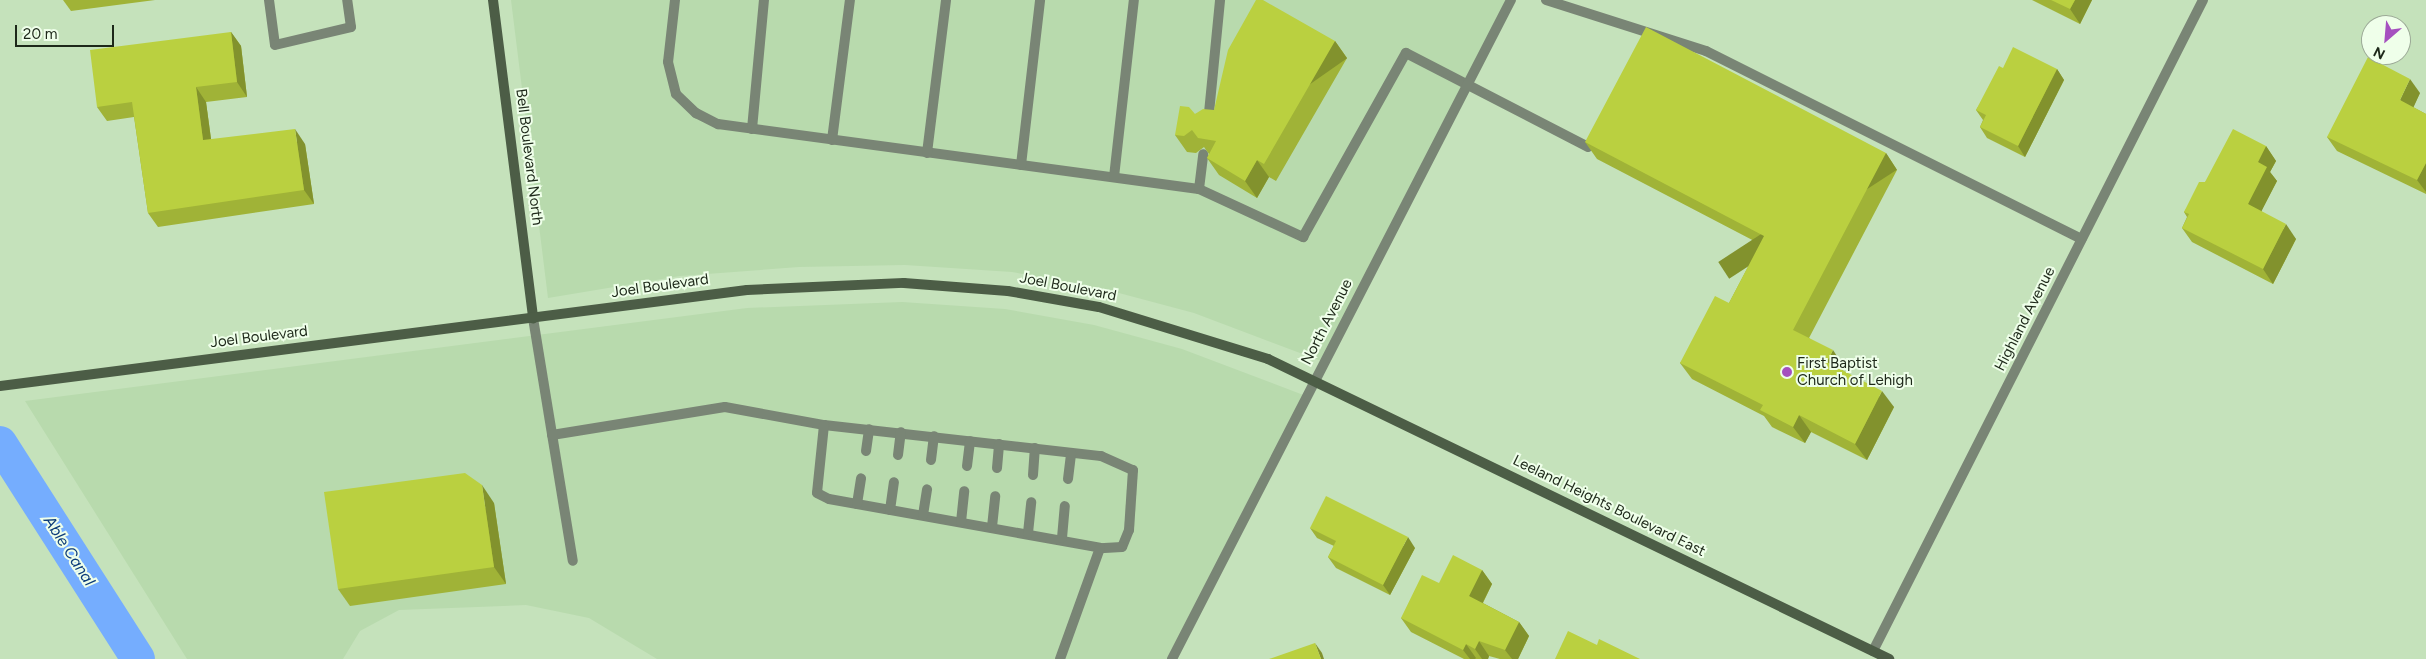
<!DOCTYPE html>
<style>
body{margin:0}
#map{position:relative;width:2426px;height:659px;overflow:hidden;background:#c5e2bb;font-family:Figtree,sans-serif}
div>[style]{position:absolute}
.built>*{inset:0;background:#b8daad}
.canal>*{height:34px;margin:-17px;padding:0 17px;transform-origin:17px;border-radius:17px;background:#75adfe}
.lane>*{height:10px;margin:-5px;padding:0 5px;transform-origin:5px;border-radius:5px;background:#798575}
.street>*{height:10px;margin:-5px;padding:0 5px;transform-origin:5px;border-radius:5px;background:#798575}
.secondary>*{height:10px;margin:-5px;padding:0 5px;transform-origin:5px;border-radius:5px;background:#4c5d46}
.wall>*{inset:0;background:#a0b337}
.shaded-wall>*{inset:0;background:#82922d;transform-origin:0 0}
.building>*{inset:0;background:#bad040}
.dots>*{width:14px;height:14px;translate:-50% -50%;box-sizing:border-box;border:2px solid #efffea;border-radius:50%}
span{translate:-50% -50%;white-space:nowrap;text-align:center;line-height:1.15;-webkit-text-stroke:4px #efffea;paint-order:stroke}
.street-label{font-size:15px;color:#1d2819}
.poi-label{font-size:15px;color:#1d2819}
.left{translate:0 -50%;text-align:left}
.water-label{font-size:16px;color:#0c3b79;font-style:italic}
.north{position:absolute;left:2361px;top:15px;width:50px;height:50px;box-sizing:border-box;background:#efffea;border:1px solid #9ba996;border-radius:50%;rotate:207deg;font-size:14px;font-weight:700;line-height:20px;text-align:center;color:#1d2819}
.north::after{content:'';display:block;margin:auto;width:18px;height:22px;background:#a550bf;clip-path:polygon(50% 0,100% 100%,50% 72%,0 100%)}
.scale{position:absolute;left:15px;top:25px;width:99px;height:22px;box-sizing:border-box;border:2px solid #1d2819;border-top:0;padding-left:6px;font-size:15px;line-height:18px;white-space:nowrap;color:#1d2819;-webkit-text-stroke:4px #efffea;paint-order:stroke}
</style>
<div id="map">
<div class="built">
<i style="clip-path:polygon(511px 0,1513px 0,1324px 362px,1194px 313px,1104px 289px,1012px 272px,905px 265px,799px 267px,680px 276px,548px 298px)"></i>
<i style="clip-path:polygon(902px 302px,1005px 309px,1094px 325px,1182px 349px,1306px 396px,1169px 659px,657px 659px,589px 618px,526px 605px,399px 610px,360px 631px,343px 659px,187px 659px,25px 401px,747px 308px)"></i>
</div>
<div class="canal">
<i style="left:0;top:443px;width:256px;rotate:57.4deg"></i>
</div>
<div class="lane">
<i style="left:269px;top:0;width:45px;rotate:82.4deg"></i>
<i style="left:275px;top:45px;width:78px;rotate:-13.3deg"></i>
<i style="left:351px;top:27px;width:27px;rotate:-98deg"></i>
<i style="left:675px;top:0;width:62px;rotate:96.4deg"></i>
<i style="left:668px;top:62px;width:33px;rotate:76deg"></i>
<i style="left:676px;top:94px;width:28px;rotate:44deg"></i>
<i style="left:696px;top:113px;width:25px;rotate:27deg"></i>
<i style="left:718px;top:124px;width:485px;rotate:7.7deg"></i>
<i style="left:1199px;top:189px;width:115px;rotate:24.8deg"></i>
<i style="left:1303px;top:237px;width:211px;rotate:-60.8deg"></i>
<i style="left:1406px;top:53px;width:205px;rotate:27.3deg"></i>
<i style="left:1546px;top:0;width:168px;rotate:17.7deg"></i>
<i style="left:1706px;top:51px;width:420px;rotate:26.6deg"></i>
<i style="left:1208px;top:123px;width:124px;rotate:-84.4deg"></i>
<i style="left:752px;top:129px;width:130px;rotate:-84.7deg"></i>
<i style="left:832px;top:140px;width:141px;rotate:-82.7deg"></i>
<i style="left:927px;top:153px;width:154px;rotate:-82.9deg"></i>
<i style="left:1021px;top:165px;width:166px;rotate:-83.4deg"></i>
<i style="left:1114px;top:177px;width:178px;rotate:-83.6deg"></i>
<i style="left:1199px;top:189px;width:35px;rotate:-83deg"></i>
<i style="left:533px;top:318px;width:246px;rotate:80.7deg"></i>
<i style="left:824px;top:425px;width:279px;rotate:6.4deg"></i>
<i style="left:1101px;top:456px;width:35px;rotate:24deg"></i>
<i style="left:1133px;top:470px;width:60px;rotate:93.8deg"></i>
<i style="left:1129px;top:530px;width:18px;rotate:112deg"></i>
<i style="left:1122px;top:547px;width:22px;rotate:177deg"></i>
<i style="left:552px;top:435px;width:175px;rotate:-9.2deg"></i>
<i style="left:725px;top:407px;width:101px;rotate:10.3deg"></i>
<i style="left:824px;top:425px;width:68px;rotate:95.9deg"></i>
<i style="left:817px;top:493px;width:13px;rotate:27deg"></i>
<i style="left:829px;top:499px;width:275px;rotate:10.2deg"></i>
<i style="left:1100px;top:548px;width:118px;rotate:109.8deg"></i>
<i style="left:866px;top:451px;width:22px;rotate:-82deg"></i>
<i style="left:898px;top:455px;width:23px;rotate:-83deg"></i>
<i style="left:931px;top:460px;width:24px;rotate:-83deg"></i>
<i style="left:967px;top:466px;width:25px;rotate:-83deg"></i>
<i style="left:997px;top:468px;width:24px;rotate:-85deg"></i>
<i style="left:1033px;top:475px;width:27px;rotate:-86deg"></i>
<i style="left:1068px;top:479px;width:26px;rotate:-83deg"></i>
<i style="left:857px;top:504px;width:26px;rotate:-81deg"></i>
<i style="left:890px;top:510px;width:28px;rotate:-82deg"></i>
<i style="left:923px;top:515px;width:26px;rotate:-81deg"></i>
<i style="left:961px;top:522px;width:31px;rotate:-84deg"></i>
<i style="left:992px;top:527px;width:31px;rotate:-84deg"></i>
<i style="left:1028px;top:533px;width:31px;rotate:-84deg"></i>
<i style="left:1062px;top:538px;width:32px;rotate:-85deg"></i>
</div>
<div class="street">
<i style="left:1873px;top:651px;width:730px;rotate:-63.12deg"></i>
<i style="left:1172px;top:659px;width:741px;rotate:-62.78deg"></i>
</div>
<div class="secondary">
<i style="left:493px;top:0;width:321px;rotate:82.8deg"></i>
<i style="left:0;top:386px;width:753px;rotate:-7.32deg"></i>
<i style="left:747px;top:290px;width:157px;rotate:-2.6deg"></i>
<i style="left:904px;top:283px;width:104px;rotate:4.4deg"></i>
<i style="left:1008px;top:291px;width:92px;rotate:10deg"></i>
<i style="left:1099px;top:307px;width:177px;rotate:17.1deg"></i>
<i style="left:1268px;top:359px;width:690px;rotate:25.78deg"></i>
</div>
<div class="wall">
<i style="clip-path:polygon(63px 0,155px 0,71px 11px)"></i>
<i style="clip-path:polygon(2032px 0,2092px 0,2080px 24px)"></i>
<i style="clip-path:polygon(231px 32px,241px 46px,247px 97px,206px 102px,211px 139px,305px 144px,314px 204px,158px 227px,148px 213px,134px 117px,107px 121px,97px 107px)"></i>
<i style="clip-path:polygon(1335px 41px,1347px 58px,1276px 181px,1269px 177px,1257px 198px,1219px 175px,1207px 158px,1209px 154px,1204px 147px,1196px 153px,1187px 152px,1175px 135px,1195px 114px,1214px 110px)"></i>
<i style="clip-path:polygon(2003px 68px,2057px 69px,2064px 80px,2025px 157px,1987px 138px,1980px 127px,1983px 120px,1976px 110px)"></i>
<i style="clip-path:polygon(2420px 93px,2413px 107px,2426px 114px,2426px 194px,2337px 151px,2327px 137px)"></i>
<i style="clip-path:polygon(1585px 142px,1886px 153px,1897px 170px,1809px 338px,1844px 367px,1842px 370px,1894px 407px,1867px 460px,1811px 432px,1805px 443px,1772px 427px,1764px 416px,1692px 379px,1680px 363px,1729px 303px,1760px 244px,1597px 159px)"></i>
<i style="clip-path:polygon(2266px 146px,2276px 161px,2270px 172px,2277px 181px,2261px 211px,2296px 239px,2273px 284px,2192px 242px,2182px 228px,2187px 217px,2184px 212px,2205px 182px)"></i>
<i style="clip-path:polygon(494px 503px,506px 584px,350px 606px,338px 589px)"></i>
<i style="clip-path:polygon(1310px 528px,1415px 548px,1390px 595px,1336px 568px,1328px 557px,1334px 546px,1317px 538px)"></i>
<i style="clip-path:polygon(1482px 570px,1492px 584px,1483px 603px,1519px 622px,1529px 636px,1518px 659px,1500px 659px,1489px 656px,1488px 659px,1464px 659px,1411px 632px,1401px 618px)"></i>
</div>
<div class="shaded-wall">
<i style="clip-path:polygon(2075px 0,2092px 0,2080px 24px,2070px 9px)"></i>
<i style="clip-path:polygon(231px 32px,241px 46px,247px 97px,237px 82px)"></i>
<i style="left:1335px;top:41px;width:21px;height:142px;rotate:55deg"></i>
<i style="clip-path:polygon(2057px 69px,2064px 80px,2025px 157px,2018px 146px)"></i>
<i style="clip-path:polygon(2410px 79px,2420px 93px,2410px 115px,2400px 100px)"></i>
<i style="clip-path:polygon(196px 87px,206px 102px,213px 154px,203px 140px)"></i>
<i style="clip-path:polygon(295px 129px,305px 144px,314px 204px,304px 190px)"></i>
<i style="clip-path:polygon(2266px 146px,2276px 161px,2270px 172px,2277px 181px,2258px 218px,2248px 204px,2258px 162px)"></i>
<i style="left:1886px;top:153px;width:20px;height:200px;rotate:57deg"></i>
<i style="clip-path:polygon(1257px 160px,1269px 177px,1257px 198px,1245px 181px)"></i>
<i style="clip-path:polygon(2426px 163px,2426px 192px,2417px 180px)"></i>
<i style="clip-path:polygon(2286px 224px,2296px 239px,2273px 284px,2263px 269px)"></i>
<i style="clip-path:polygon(1833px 350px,1844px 367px,1838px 379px,1827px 362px)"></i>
<i style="clip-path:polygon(1882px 391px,1894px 407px,1867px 460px,1855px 444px)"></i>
<i style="clip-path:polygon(1799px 415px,1811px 432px,1805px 443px,1793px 427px)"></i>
<i style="clip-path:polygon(482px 485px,494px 503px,506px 584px,494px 567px)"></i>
<i style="clip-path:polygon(1408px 537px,1415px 548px,1390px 595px,1383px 585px)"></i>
<i style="clip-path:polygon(1482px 570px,1492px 584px,1479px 610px,1469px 596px)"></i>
<i style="clip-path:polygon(1519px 622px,1529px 636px,1518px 659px,1512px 659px,1505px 650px)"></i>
<i style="clip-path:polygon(1479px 641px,1489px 656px,1488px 659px,1482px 659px,1475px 649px)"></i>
<i style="clip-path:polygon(1315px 643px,1322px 653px,1324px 659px,1321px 659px)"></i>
<i style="clip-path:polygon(1466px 644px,1476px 658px,1475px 659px,1470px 659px,1463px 650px)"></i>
</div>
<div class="building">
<i style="clip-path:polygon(1256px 0,1263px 0,1335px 41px,1264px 164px,1257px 160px,1245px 181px,1207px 158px,1216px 141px,1198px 138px,1192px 130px,1184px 136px,1175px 135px,1180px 106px,1189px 107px,1195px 114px,1203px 109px,1214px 110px,1228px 50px)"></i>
<i style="clip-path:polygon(2051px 0,2075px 0,2070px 9px)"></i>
<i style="clip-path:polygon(1646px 27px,1886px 153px,1793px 330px,1833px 350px,1827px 362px,1882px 391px,1855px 444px,1799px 415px,1793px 427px,1760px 410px,1763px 405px,1680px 363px,1715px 296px,1729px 303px,1764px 236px,1585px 142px)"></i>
<i style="clip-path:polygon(231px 32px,237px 82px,196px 87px,203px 140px,295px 129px,304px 190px,148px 213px,132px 102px,97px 107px,90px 50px)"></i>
<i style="clip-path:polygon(2013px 47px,2057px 69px,2018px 146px,1980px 127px,1986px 115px,1976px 110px,1999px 66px,2003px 68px)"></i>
<i style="clip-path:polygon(2368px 57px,2410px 79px,2400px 100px,2426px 114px,2426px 163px,2417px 180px,2327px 137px)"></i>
<i style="clip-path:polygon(2233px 129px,2266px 146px,2258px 162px,2267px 167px,2248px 204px,2286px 224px,2263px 269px,2182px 228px,2189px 214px,2184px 212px,2199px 182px,2205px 182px)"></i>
<i style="clip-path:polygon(465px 473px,482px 485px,494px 567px,338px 589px,324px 492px)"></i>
<i style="clip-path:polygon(1326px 496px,1408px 537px,1383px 585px,1328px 557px,1336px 541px,1310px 528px)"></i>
<i style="clip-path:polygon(1453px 555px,1482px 570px,1469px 596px,1519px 622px,1505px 650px,1479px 641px,1475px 649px,1466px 644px,1463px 650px,1401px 618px,1422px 575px,1439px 583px)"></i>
<i style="clip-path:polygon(1568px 631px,1597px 645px,1599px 639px,1640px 659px,1555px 659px)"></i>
<i style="clip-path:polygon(1315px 643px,1321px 659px,1269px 659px)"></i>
</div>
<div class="dots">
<i style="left:1787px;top:372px;background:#a550bf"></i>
</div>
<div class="street-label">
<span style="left:529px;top:157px;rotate:83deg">Bell Boulevard North</span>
<span style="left:660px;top:286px;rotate:-8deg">Joel Boulevard</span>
<span style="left:1068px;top:287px;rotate:11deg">Joel Boulevard</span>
<span style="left:2025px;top:319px;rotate:-63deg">Highland Avenue</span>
<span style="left:1327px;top:322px;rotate:-63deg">North Avenue</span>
<span style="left:259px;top:337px;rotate:-7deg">Joel Boulevard</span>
<span style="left:1609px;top:506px;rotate:26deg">Leeland Heights Boulevard East</span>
</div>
<div class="poi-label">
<span class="left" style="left:1797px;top:372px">First Baptist<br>Church of Lehigh</span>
</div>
<div class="water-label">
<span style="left:69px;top:551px;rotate:57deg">Able Canal</span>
</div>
<div class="north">N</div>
<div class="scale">20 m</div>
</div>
